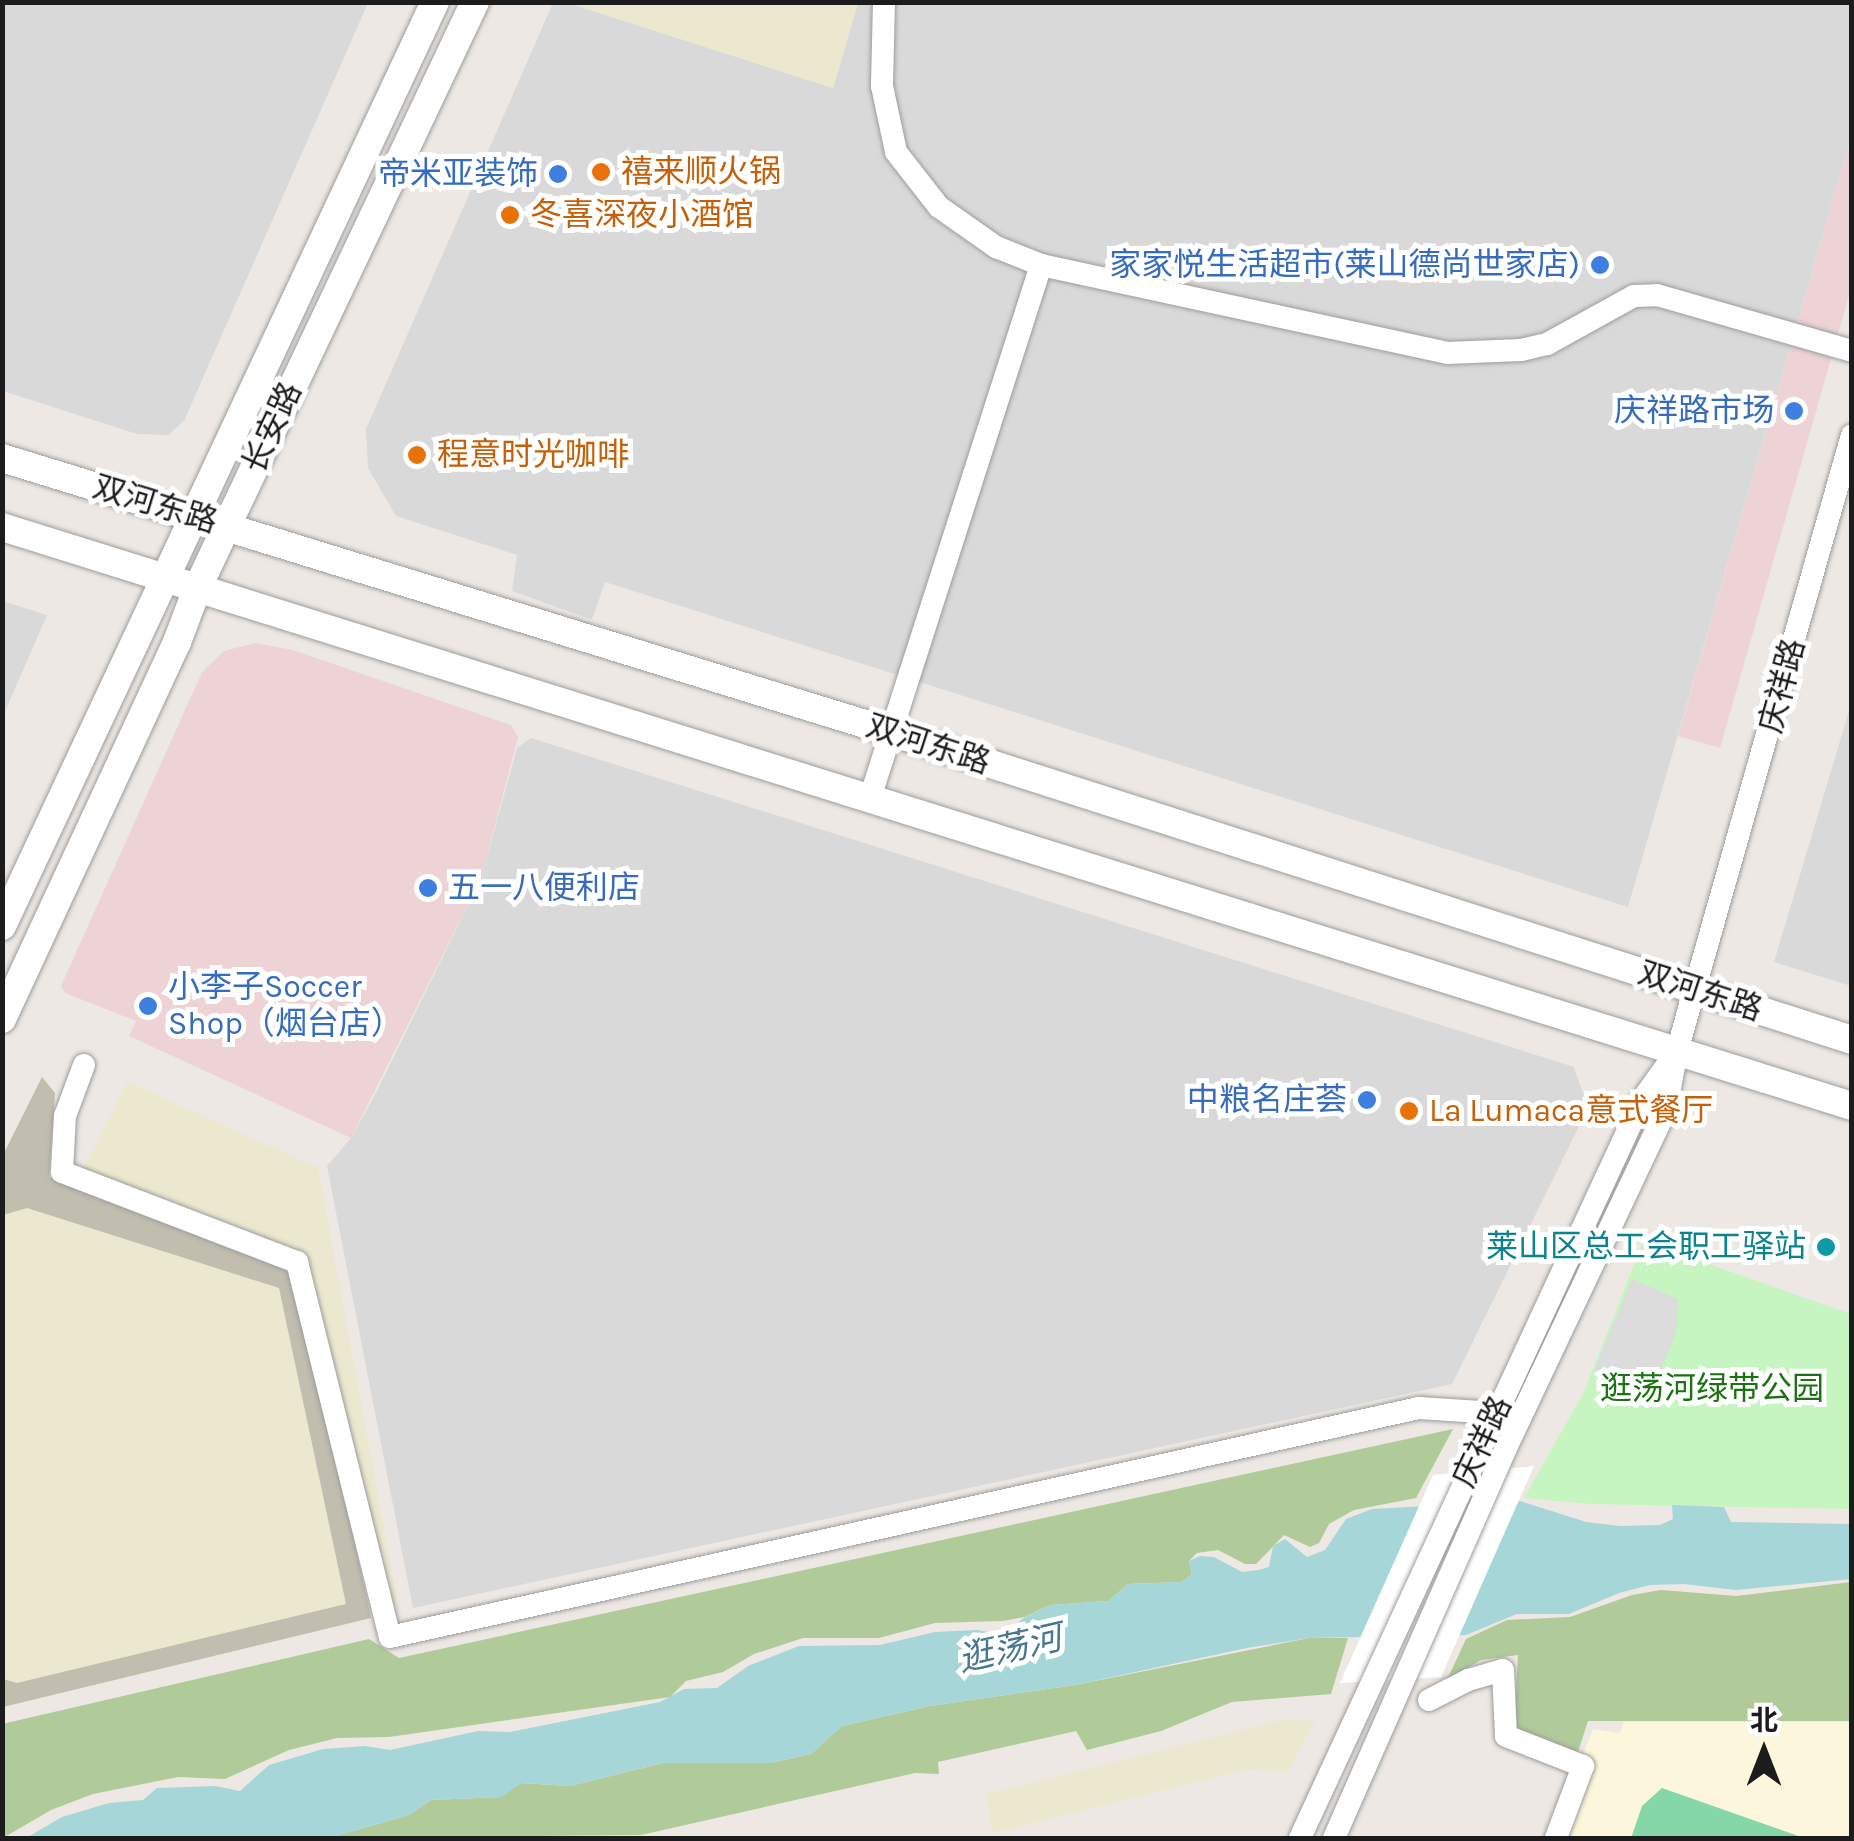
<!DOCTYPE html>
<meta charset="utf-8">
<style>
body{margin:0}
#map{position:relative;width:1854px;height:1841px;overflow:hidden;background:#ede8e3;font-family:Karla,"Noto Sans SC",sans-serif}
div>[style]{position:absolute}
.residential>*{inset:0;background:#dad9d9}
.commercial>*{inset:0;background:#edd3d6}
.education>*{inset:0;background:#fcf7dc}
.construction>*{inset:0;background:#c1bdaf}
.farmland>*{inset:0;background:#ebe8cf}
.forest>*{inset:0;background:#b1ca9a}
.park>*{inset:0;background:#c7f5c1}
.pitch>*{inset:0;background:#85d7a9}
.parking>*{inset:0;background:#dcdcdc}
.water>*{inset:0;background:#a6d6d8}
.pier>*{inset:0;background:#fff}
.roads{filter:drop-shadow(0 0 2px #9d9d9d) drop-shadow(0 0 2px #9d9d9d)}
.minor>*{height:22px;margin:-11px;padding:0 11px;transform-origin:11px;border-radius:11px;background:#fff}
.tertiary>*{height:28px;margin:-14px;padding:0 14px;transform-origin:14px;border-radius:14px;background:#fff}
.dots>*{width:28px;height:28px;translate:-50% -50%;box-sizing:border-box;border:5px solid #fff;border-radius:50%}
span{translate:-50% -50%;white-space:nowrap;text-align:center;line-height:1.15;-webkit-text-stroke:10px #fff;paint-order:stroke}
.food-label{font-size:32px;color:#c56008}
.left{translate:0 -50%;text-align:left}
.shop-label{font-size:32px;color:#366cbe}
.right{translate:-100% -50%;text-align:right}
.street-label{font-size:32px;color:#1c1c1c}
.culture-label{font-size:32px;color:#0d838f}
.park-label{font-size:32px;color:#1c7212}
.water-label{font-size:35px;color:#47788f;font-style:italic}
.frame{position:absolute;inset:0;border:5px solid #1c1c1c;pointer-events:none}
.north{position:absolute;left:1714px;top:1701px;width:100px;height:100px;-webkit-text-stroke:8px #fff;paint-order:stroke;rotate:0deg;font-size:28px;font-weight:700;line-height:40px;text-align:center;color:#1c1c1c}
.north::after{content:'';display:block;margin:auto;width:35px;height:45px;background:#1c1c1c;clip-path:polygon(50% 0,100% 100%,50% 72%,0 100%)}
</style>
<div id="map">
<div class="residential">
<i style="clip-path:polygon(3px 2px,368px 3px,184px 421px,168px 435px,137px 434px,3px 391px)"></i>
<i style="clip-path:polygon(553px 3px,568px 3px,833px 88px,858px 3px,1851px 3px,1851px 137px,1628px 907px,605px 582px,592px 620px,512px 591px,517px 555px,396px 516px,368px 468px,366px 429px)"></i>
<i style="clip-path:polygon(3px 601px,47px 615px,3px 716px,2px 601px)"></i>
<i style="clip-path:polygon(1851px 704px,1851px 986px,1774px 962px)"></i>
<i style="clip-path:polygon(531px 738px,1574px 1067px,1588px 1108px,1452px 1384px,413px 1608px,327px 1166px,351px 1138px,376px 1093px,481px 879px,517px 748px)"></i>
</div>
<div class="commercial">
<i style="clip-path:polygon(1851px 137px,1851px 289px,1720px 748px,1678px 736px)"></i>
<i style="clip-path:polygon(255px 643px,293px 650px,511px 725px,518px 737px,481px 879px,351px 1138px,129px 1036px,136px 1021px,65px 993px,61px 986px,202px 672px,224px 651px)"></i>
</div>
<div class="education">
<i style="clip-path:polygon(1624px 1722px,1851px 1722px,1851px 1838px,1551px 1838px,1593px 1729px,1620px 1733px)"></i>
</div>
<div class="construction">
<i style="clip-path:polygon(42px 1077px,55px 1093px,49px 1177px,297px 1271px,371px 1618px,3px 1707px,2px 1157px)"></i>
</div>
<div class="farmland">
<i style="clip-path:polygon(568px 3px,858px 2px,858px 3px,833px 88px)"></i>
<i style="clip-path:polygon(128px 1082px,318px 1168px,399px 1610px,380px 1613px,301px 1258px,82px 1171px)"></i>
<i style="clip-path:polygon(27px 1208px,279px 1288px,346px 1604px,17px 1683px,3px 1679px,3px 1215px)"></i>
<i style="clip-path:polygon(1281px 1720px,1315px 1720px,1288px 1771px,1245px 1770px,993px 1833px,986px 1794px)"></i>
</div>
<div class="forest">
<i style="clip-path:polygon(1453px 1429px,1416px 1498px,1354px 1510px,1329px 1524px,1319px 1543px,1310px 1547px,1284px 1535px,1256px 1564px,1245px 1564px,1218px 1550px,1197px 1553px,1189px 1561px,1192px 1574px,1182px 1582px,1128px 1584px,1108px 1601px,1050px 1605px,1025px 1617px,1002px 1621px,935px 1623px,879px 1638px,803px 1638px,754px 1654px,723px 1672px,686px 1681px,670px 1697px,389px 1737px,337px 1738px,289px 1750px,225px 1779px,178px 1777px,93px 1794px,51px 1810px,3px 1838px,2px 1724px,369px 1639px,399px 1658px)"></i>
<i style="clip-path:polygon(1851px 1582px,1851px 1721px,1588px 1721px,1577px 1755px,1532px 1740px,1514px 1726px,1518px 1655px,1481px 1660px,1447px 1680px,1466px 1639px,1507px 1620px,1570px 1617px,1632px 1595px,1661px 1590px,1736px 1596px)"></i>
<i style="clip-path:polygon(1309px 1638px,1348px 1638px,1331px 1694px,1232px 1702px,1161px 1731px,1087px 1750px,1076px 1731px,938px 1762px,939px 1774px,915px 1773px,641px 1835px,329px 1838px,409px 1815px,431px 1800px,501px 1797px,521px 1783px,570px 1786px,663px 1763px,770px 1763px,811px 1754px,842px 1726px,930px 1706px,1075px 1685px)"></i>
</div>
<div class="park">
<i style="clip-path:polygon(1643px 1241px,1851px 1314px,1851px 1509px,1591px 1504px,1524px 1498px,1584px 1392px)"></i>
</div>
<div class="pitch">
<i style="clip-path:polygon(1662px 1788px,1804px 1838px,1631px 1838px,1642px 1806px)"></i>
</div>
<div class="parking">
<i style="clip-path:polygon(1632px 1279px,1678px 1299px,1676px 1333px,1654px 1386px,1636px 1387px,1594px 1370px)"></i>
</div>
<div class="water">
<i style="clip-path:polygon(1520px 1501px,1586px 1522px,1620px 1526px,1660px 1525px,1673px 1519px,1672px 1505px,1724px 1507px,1731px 1522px,1851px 1524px,1851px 1579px,1736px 1590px,1684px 1584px,1650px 1585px,1619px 1593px,1569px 1614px,1517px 1614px,1466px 1635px,1309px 1638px,1247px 1648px,1075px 1685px,930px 1706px,842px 1726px,811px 1754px,770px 1763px,663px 1763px,570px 1786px,521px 1783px,502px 1797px,431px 1800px,409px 1815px,329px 1838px,26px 1838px,62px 1817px,109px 1803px,143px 1800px,157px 1788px,215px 1786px,240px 1791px,269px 1765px,323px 1749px,365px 1746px,390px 1750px,478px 1731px,510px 1732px,660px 1702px,684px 1689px,717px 1688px,748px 1666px,799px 1646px,880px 1645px,935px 1632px,977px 1630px,1006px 1635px,1022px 1619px,1050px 1605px,1108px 1601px,1128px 1584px,1182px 1582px,1192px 1574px,1189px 1561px,1200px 1556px,1214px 1557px,1242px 1572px,1258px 1570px,1269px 1567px,1273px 1546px,1285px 1539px,1307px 1557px,1325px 1550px,1346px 1519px,1372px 1509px)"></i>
</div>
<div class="pier">
<i style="clip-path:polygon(1534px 1466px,1441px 1677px,1340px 1683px,1433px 1475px)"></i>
</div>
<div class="roads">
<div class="minor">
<i style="left:884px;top:2px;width:84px;rotate:91.4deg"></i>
<i style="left:882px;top:86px;width:67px;rotate:78deg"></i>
<i style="left:896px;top:152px;width:70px;rotate:52deg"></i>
<i style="left:939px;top:207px;width:70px;rotate:35.1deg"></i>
<i style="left:996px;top:247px;width:48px;rotate:21.8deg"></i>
<i style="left:870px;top:798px;width:560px;rotate:-72.21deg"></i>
<i style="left:1041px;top:265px;width:415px;rotate:12.2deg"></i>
<i style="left:1447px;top:353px;width:74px;rotate:-2.3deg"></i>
<i style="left:1521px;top:350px;width:27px;rotate:-13deg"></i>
<i style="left:1547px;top:344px;width:99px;rotate:-28.9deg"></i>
<i style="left:1634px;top:296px;width:23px;rotate:-2deg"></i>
<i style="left:1657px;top:295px;width:203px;rotate:16deg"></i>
<i style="left:84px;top:1065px;width:54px;rotate:110.4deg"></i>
<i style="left:65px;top:1116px;width:56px;rotate:93.1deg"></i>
<i style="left:62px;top:1172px;width:252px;rotate:21deg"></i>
<i style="left:297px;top:1262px;width:386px;rotate:76.1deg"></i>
<i style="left:390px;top:1637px;width:1054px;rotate:-12.55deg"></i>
<i style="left:1419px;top:1408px;width:77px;rotate:3.7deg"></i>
<i style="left:1429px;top:1700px;width:44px;rotate:-27.1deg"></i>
<i style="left:1468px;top:1680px;width:36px;rotate:-16deg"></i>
<i style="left:1503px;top:1670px;width:66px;rotate:87.4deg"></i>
<i style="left:1506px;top:1736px;width:83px;rotate:21.3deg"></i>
<i style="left:1583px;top:1766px;width:77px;rotate:110.6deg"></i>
<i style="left:1300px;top:1838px;width:813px;rotate:-65.14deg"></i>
<i style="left:1642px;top:1100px;width:52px;rotate:-54.5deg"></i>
<i style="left:1334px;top:1838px;width:426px;rotate:-66.2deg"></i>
<i style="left:1506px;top:1448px;width:375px;rotate:-64.7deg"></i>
<i style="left:1666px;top:1109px;width:59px;rotate:-79.3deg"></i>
<i style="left:1677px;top:1051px;width:640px;rotate:-74.14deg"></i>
</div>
<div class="tertiary">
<i style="left:2px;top:458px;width:927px;rotate:17.13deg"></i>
<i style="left:888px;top:731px;width:1012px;rotate:17.77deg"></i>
<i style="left:2px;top:527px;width:1938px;rotate:17.38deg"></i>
<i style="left:2px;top:926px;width:1020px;rotate:-64.89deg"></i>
<i style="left:2px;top:1019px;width:416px;rotate:-65.1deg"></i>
<i style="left:177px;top:642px;width:57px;rotate:-69.3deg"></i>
<i style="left:197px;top:589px;width:650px;rotate:-64.66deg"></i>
</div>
</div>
<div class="dots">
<i style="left:601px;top:172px;background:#e8710a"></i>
<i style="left:558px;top:174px;background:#3f7fe0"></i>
<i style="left:510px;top:215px;background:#e8710a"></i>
<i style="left:1600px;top:265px;background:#3f7fe0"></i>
<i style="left:1794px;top:411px;background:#3f7fe0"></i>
<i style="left:417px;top:455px;background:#e8710a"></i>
<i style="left:428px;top:888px;background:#3f7fe0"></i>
<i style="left:148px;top:1006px;background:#3f7fe0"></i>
<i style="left:1367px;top:1100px;background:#3f7fe0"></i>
<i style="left:1409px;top:1111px;background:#e8710a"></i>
<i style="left:1826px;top:1247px;background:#0f9aa8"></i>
</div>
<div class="food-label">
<span class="left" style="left:621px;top:172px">禧来顺火锅</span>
<span class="left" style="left:530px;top:215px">冬喜深夜小酒馆</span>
<span class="left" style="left:437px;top:455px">程意时光咖啡</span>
<span class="left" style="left:1429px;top:1111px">La Lumaca意式餐厅</span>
</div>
<div class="shop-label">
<span class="right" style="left:538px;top:174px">帝米亚装饰</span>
<span class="right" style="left:1580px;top:265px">家家悦生活超市(莱山德尚世家店)</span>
<span class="right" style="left:1774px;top:411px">庆祥路市场</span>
<span class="left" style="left:448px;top:888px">五一八便利店</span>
<span class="left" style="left:168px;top:1006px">小李子Soccer<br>Shop（烟台店）</span>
<span class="right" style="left:1347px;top:1100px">中粮名庄荟</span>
</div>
<div class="street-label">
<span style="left:273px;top:428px;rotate:-65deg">长安路</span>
<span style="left:155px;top:505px;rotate:17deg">双河东路</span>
<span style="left:1783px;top:686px;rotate:-75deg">庆祥路</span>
<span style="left:928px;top:745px;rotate:18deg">双河东路</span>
<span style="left:1700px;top:992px;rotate:18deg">双河东路</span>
<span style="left:1483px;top:1442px;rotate:-65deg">庆祥路</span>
</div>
<div class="culture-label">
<span class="right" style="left:1806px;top:1247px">莱山区总工会职工驿站</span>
</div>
<div class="park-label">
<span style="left:1712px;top:1389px">逛荡河绿带公园</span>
</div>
<div class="water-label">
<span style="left:1010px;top:1649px;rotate:-13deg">逛荡河</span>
</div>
<div class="frame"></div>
<div class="north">北</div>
</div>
